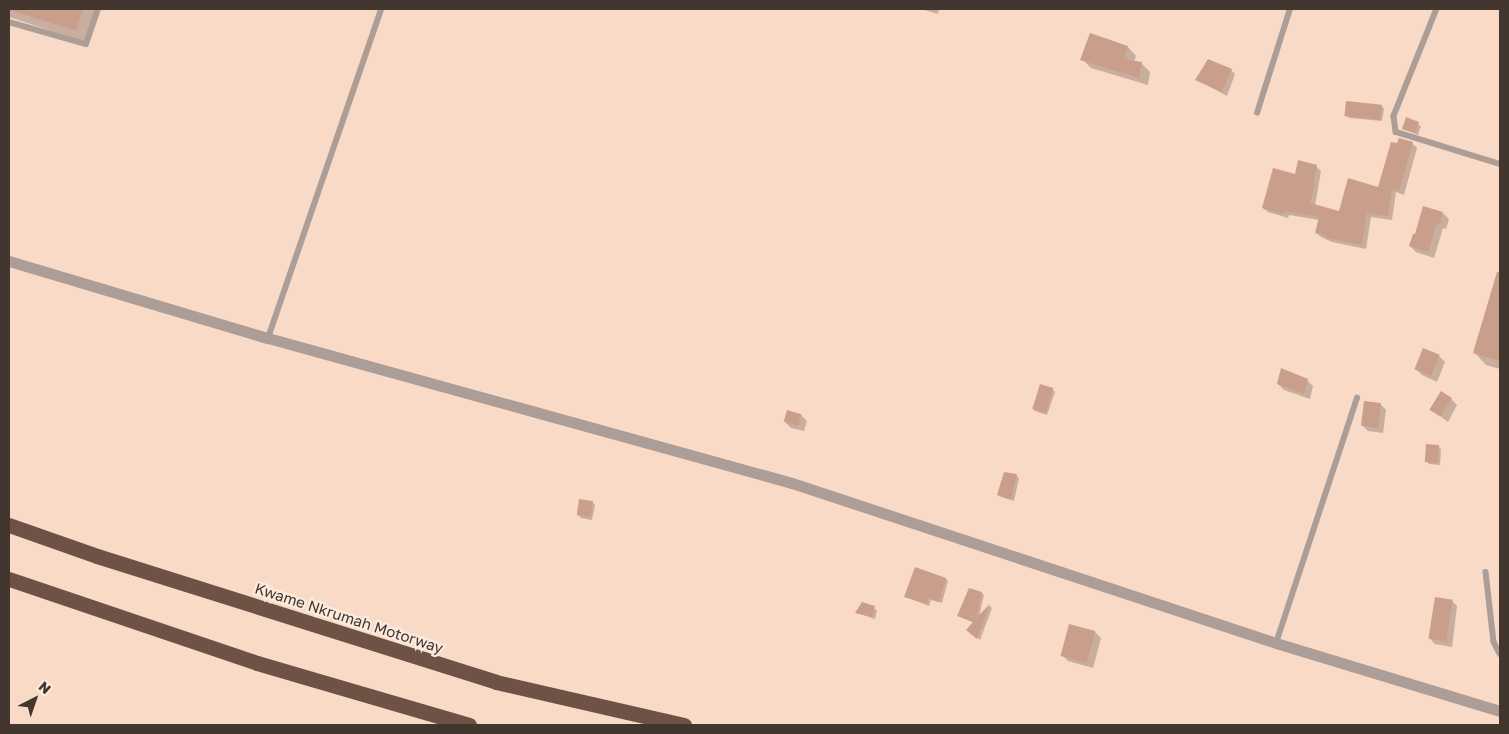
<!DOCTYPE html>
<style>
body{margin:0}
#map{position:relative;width:1509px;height:734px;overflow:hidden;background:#f9dac7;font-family:"Golos Text",sans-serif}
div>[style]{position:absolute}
.shadow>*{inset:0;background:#0003}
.building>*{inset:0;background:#c99e8b;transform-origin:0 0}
.lane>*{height:5.5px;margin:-2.75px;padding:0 2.75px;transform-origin:2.75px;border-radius:2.75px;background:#ac9e97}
.street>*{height:11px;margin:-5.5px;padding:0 5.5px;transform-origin:5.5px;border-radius:5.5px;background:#ac9e97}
.highway>*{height:15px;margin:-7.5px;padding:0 7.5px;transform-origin:7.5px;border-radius:7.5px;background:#6e5245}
span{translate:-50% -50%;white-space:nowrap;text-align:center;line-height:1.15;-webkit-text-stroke:4.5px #fdeadf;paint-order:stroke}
.street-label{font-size:15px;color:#42362f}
.frame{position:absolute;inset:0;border:10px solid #42362f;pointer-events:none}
.north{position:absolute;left:10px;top:674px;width:50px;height:50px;-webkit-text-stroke:4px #fdeadf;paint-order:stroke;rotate:41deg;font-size:14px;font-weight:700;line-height:20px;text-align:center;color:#42362f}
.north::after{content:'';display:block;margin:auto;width:18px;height:22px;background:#42362f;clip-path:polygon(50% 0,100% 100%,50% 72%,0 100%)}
</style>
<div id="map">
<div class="shadow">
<i style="clip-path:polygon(9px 9px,99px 9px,88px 43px,9px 17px)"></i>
<i style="clip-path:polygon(921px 9px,939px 9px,938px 14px)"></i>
<i style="clip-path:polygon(1128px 47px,1136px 56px,1134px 62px,1142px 64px,1150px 72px,1148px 85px,1091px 68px,1082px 59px)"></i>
<i style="clip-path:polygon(1231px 70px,1235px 74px,1227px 96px,1197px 80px)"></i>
<i style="clip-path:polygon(1348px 103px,1382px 106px,1384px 109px,1382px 121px,1349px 118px,1347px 116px)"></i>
<i style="clip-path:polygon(1406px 119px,1421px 126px,1418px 135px,1403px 129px)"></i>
<i style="clip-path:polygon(1412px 143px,1417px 148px,1404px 195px,1396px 192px,1392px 220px,1371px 217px,1366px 249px,1332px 242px,1321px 237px,1316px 232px,1319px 220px,1289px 215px,1288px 218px,1268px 212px,1263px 208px,1296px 176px,1316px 166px,1321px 171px,1315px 206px,1340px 213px,1379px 189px)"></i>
<i style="clip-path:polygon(1443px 213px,1449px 219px,1446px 229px,1443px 228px,1434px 258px,1416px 252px,1410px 246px)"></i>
<i style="clip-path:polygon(1494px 288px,1500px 290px,1500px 369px,1486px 365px,1474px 352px)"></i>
<i style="clip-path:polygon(1439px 356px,1445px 362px,1437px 382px,1422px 375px,1416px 369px)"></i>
<i style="clip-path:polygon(1307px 380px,1313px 386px,1310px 399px,1284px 390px,1278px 384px)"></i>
<i style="clip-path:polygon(1052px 389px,1055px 392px,1047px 415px,1035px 411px,1032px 408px)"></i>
<i style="clip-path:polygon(1451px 399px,1457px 405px,1448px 422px,1432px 410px)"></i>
<i style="clip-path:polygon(1380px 404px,1386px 410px,1383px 433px,1368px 431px,1362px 425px)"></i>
<i style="clip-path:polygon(801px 415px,807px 421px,804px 431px,791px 428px,785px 422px)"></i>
<i style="clip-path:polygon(1438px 446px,1441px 449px,1440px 465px,1429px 464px,1426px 461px)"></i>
<i style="clip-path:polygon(1016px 475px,1019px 478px,1014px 501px,1001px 497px,998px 495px)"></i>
<i style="clip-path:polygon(592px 502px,595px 505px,592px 520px,581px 518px,578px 515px)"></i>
<i style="clip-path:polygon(946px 579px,948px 581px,942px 603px,931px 600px,929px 606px,906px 597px)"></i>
<i style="clip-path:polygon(982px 593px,984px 595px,979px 617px,990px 606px,992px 608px,980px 640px,968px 629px,974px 623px,959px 616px)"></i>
<i style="clip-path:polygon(1452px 601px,1457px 606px,1452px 647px,1435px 644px,1430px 639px)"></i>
<i style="clip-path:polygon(862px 604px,877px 610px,875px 619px,857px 613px)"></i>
<i style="clip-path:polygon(1095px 632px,1101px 638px,1093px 668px,1068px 661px,1062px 655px)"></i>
</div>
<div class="building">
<i style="clip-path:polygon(14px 9px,83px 9px,76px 31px,13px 11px)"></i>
<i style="clip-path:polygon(1090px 33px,1128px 46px,1124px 59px,1142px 62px,1139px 78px,1080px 60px)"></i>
<i style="clip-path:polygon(1208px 59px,1232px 69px,1222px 92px,1195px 80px)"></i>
<i style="left:1346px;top:101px;width:36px;height:15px;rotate:6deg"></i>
<i style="clip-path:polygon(1406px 117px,1419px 122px,1416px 133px,1402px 129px)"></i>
<i style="clip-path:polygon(1399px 138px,1413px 142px,1399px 191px,1392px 189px,1388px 216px,1367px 213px,1362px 245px,1326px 238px,1326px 236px,1315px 233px,1319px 217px,1284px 211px,1284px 214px,1262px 208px,1273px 168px,1295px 174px,1298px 160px,1317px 165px,1313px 184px,1315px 185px,1310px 203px,1339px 211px,1348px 178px,1378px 187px,1391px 142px,1397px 143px)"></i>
<i style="clip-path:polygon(1423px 206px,1443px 212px,1440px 224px,1437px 223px,1428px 252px,1409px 246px,1413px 234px,1415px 234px)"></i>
<i style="clip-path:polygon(1497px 272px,1500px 272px,1500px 361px,1473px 353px)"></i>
<i style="left:1423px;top:348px;width:18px;height:23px;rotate:22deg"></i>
<i style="clip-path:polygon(1281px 368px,1308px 379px,1304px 394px,1277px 384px)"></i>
<i style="left:1040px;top:384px;width:14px;height:26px;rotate:17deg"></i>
<i style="left:1441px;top:391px;width:13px;height:22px;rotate:32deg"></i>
<i style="left:1364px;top:401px;width:17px;height:25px;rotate:7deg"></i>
<i style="left:787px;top:410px;width:15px;height:12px;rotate:16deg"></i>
<i style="left:1426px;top:444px;width:13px;height:18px;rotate:4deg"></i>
<i style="clip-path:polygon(1004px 472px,1017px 474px,1011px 499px,997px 495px)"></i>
<i style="left:579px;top:499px;width:14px;height:16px;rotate:8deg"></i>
<i style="clip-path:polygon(915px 567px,946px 578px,939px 602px,928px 598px,927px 604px,904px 597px)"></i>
<i style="clip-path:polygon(969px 588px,982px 592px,976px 618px,990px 604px,977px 639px,966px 630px,973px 622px,957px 616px)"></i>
<i style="left:1435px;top:597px;width:18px;height:42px;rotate:9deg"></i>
<i style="clip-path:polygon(862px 602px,875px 606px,872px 617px,855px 613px)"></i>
<i style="left:1069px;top:624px;width:27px;height:33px;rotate:15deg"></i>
</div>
<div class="lane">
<i style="left:1437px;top:9px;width:115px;rotate:111.9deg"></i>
<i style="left:1394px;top:116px;width:16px;rotate:83deg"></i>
<i style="left:1396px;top:132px;width:109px;rotate:17.1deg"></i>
<i style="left:9px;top:22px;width:80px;rotate:15.9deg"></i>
<i style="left:86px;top:44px;width:37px;rotate:-71deg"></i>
<i style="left:1257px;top:113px;width:109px;rotate:-72.4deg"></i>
<i style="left:268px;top:338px;width:348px;rotate:-71deg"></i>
<i style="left:1486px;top:572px;width:70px;rotate:83.5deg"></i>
<i style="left:1494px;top:642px;width:13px;rotate:63deg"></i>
<i style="left:1276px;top:643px;width:258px;rotate:-71.7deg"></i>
</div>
<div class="street">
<i style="left:9px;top:261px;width:270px;rotate:16.6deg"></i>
<i style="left:268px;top:338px;width:544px;rotate:15.47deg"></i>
<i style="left:792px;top:483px;width:510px;rotate:18.29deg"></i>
<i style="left:1276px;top:643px;width:234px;rotate:16.9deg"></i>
</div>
<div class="highway">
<i style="left:9px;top:525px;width:93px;rotate:19.4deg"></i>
<i style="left:97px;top:556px;width:418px;rotate:17.5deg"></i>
<i style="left:496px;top:682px;width:193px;rotate:12.9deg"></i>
<i style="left:9px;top:579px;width:262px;rotate:18.7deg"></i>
<i style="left:257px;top:663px;width:221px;rotate:16.3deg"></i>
</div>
<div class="street-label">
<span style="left:349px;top:618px;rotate:18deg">Kwame Nkrumah Motorway</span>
</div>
<div class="frame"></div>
<div class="north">N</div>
</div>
